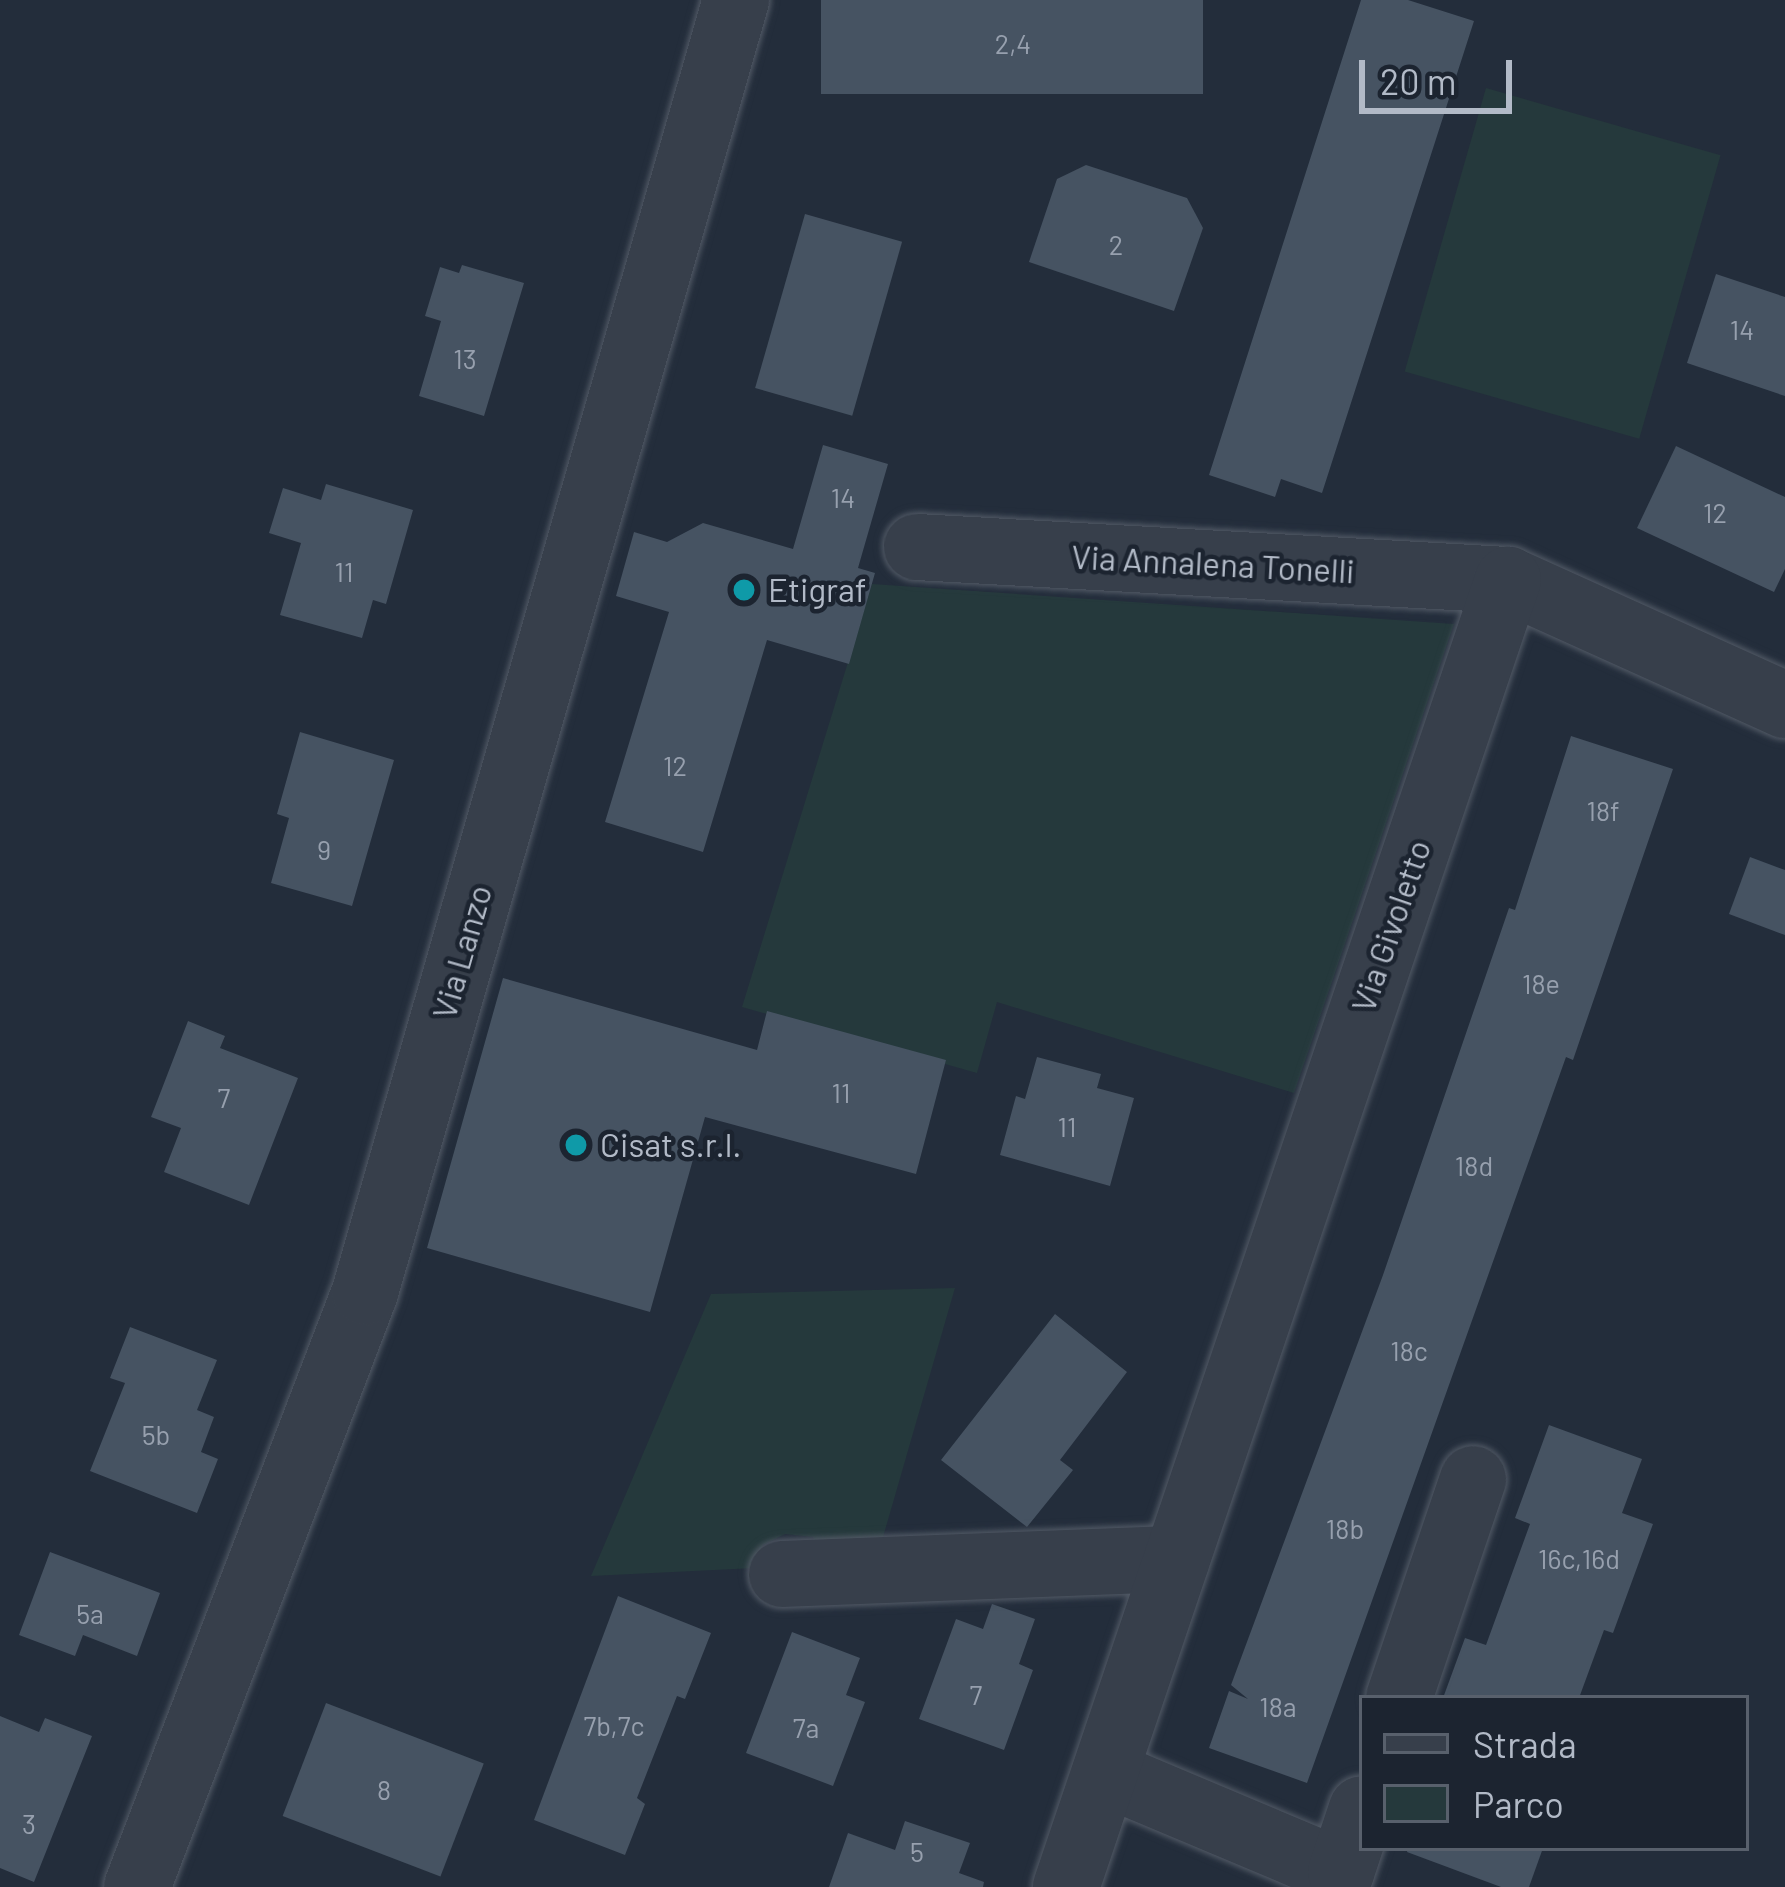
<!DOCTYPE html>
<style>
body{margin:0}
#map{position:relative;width:1785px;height:1887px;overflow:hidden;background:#232d3b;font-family:Barlow,sans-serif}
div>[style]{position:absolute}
.green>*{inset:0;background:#25393c;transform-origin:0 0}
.building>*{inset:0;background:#465362;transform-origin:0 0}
.roads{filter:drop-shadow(0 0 3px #525a66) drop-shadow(0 0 3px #525a66)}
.minor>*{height:66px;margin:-33px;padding:0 33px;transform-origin:33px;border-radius:33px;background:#373f4b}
.dots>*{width:33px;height:33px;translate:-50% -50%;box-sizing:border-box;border:6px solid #1c2430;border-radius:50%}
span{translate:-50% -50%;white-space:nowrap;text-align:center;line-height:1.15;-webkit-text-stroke:9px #1c2430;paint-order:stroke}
.number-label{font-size:27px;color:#97a0ae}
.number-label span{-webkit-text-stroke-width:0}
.street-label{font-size:33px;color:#b2bac7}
.poi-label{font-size:33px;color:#b2bac7}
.left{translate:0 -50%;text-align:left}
.legend{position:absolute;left:1359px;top:1695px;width:390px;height:156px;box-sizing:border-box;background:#1c2430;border:3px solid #58606c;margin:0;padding:15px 21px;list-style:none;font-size:36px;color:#b2bac7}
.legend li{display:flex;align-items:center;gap:24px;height:60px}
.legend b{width:60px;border:3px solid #58606c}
.scale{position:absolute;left:1359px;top:60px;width:153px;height:54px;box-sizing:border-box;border:6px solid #b2bac7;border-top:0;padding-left:15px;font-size:36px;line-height:42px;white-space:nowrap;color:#b2bac7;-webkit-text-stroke:9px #1c2430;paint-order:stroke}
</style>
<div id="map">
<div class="green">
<i style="left:1486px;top:88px;width:244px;height:295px;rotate:16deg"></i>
<i style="clip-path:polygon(872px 584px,1454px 624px,1294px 1093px,997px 1002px,977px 1073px,742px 1007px)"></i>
<i style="clip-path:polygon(955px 1288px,881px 1544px,820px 1549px,813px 1537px,785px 1534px,763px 1545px,755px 1568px,591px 1576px,711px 1294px)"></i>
</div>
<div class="building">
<i style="left:821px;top:0;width:382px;height:94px"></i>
<i style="clip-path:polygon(1361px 0,1408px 0,1474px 21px,1322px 493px,1281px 479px,1275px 497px,1209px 475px)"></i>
<i style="clip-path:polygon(1086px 165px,1187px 198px,1203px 228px,1174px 311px,1029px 262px,1057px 179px)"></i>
<i style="left:805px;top:214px;width:101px;height:181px;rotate:16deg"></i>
<i style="clip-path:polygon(462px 265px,524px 283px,484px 416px,419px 396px,441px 321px,425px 316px,440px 267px,459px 273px)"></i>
<i style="clip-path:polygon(1716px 274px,1785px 297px,1785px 396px,1687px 363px)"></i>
<i style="clip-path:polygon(823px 445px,888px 464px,858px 568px,875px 573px,849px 664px,767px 640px,703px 852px,605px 822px,669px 612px,616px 596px,634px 532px,667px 542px,703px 523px,793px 549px)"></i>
<i style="clip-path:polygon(1676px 446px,1785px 497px,1785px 569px,1774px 592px,1637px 528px)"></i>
<i style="clip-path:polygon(326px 484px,413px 510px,386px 604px,373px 600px,362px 638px,280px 615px,301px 543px,269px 533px,283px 488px,321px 500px)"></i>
<i style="clip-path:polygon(300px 732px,394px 760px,352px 906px,271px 883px,289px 818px,277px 814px)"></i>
<i style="clip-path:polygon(1571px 736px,1673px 769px,1573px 1060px,1566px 1057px,1307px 1783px,1209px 1748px,1229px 1691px,1248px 1699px,1231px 1685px,1383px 1275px,1509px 908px,1515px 910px)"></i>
<i style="clip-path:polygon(1750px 857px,1785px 870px,1785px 935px,1729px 914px)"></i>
<i style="clip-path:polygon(503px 978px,757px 1050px,767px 1011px,946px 1060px,916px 1174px,705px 1117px,650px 1312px,427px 1248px)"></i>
<i style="clip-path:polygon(188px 1021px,225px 1036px,220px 1048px,298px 1078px,249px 1205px,164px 1172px,181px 1128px,151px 1117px)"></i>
<i style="clip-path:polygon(1037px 1057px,1101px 1074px,1097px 1088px,1134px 1098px,1110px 1186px,1000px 1155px,1016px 1096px,1025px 1099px)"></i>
<i style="clip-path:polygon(1055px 1314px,1127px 1372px,1060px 1460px,1073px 1470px,1027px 1527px,941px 1460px)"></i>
<i style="clip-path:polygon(130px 1327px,217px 1360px,197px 1410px,214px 1417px,201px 1452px,218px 1459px,197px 1513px,90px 1471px,125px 1383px,110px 1378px)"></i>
<i style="clip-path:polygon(1549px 1425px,1642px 1459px,1622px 1513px,1653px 1524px,1613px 1633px,1604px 1630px,1579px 1698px,1443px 1698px,1465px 1638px,1486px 1645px,1530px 1524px,1515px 1518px)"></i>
<i style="clip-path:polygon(50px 1552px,160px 1593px,137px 1656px,83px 1635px,75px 1656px,19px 1635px)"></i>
<i style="clip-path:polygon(618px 1596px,711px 1633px,685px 1699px,677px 1696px,637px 1798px,645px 1804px,625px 1855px,534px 1820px)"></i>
<i style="clip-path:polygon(992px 1604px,1035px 1619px,1019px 1664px,1033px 1670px,1004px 1750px,919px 1719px,956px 1619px,983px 1629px)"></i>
<i style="clip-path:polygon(792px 1632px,860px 1658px,846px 1695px,865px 1702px,833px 1786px,746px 1753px)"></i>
<i style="left:326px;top:1703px;width:169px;height:121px;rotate:21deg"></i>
<i style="clip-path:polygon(0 1716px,39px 1732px,45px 1718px,92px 1736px,34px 1882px,0 1868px)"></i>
<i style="clip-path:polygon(905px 1821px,970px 1843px,959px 1873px,984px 1882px,983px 1887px,829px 1887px,848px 1833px,895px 1850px)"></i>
<i style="clip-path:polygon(1408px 1848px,1543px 1848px,1529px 1887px,1501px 1887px,1407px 1852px)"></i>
</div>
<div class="roads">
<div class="minor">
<i style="left:917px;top:547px;width:592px;rotate:3.2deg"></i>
<i style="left:1508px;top:580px;width:304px;rotate:24.3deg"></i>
<i style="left:782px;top:1574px;width:395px;rotate:-2.2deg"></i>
<i style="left:1399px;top:1698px;width:231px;rotate:-71.3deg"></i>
<i style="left:1105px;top:1773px;width:256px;rotate:22.8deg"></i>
<i style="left:1341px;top:1872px;width:66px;rotate:-71.6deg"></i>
<i style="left:137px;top:1887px;width:637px;rotate:-69.03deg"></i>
<i style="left:365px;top:1292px;width:1344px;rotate:-73.98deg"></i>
<i style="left:1066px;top:1887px;width:1380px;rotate:-71.32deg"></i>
</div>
</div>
<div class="dots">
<i style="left:744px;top:590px;background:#0f9aa8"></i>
<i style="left:576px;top:1145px;background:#0f9aa8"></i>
</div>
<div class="number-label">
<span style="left:1013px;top:44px">2,4</span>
<span style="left:1116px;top:245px">2</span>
<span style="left:1742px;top:330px">14</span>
<span style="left:465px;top:359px">13</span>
<span style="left:843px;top:498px">14</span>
<span style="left:1715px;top:513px">12</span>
<span style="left:344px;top:572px">11</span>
<span style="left:675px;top:766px">12</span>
<span style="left:1603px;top:811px">18f</span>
<span style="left:324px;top:850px">9</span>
<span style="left:1541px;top:984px">18e</span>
<span style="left:841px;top:1093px">11</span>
<span style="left:224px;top:1098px">7</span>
<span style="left:1067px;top:1127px">11</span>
<span style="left:1474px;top:1166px">18d</span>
<span style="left:1409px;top:1351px">18c</span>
<span style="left:156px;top:1435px">5b</span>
<span style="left:1345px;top:1529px">18b</span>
<span style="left:1579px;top:1559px">16c,16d</span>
<span style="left:90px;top:1614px">5a</span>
<span style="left:976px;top:1695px">7</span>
<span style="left:1278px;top:1707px">18a</span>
<span style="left:614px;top:1726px">7b,7c</span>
<span style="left:806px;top:1728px">7a</span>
<span style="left:384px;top:1790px">8</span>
<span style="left:29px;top:1824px">3</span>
<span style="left:917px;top:1852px">5</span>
</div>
<div class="street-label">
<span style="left:1213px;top:564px;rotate:3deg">Via Annalena Tonelli</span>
<span style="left:1391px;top:926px;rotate:-71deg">Via Givoletto</span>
<span style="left:462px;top:952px;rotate:-74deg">Via Lanzo</span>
</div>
<div class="poi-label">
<span class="left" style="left:768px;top:590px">Etigraf</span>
<span class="left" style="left:600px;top:1145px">Cisat s.r.l.</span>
</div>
<ul class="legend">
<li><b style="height:15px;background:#373f4b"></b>Strada</li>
<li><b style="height:33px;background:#25393c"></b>Parco</li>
</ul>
<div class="scale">20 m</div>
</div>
